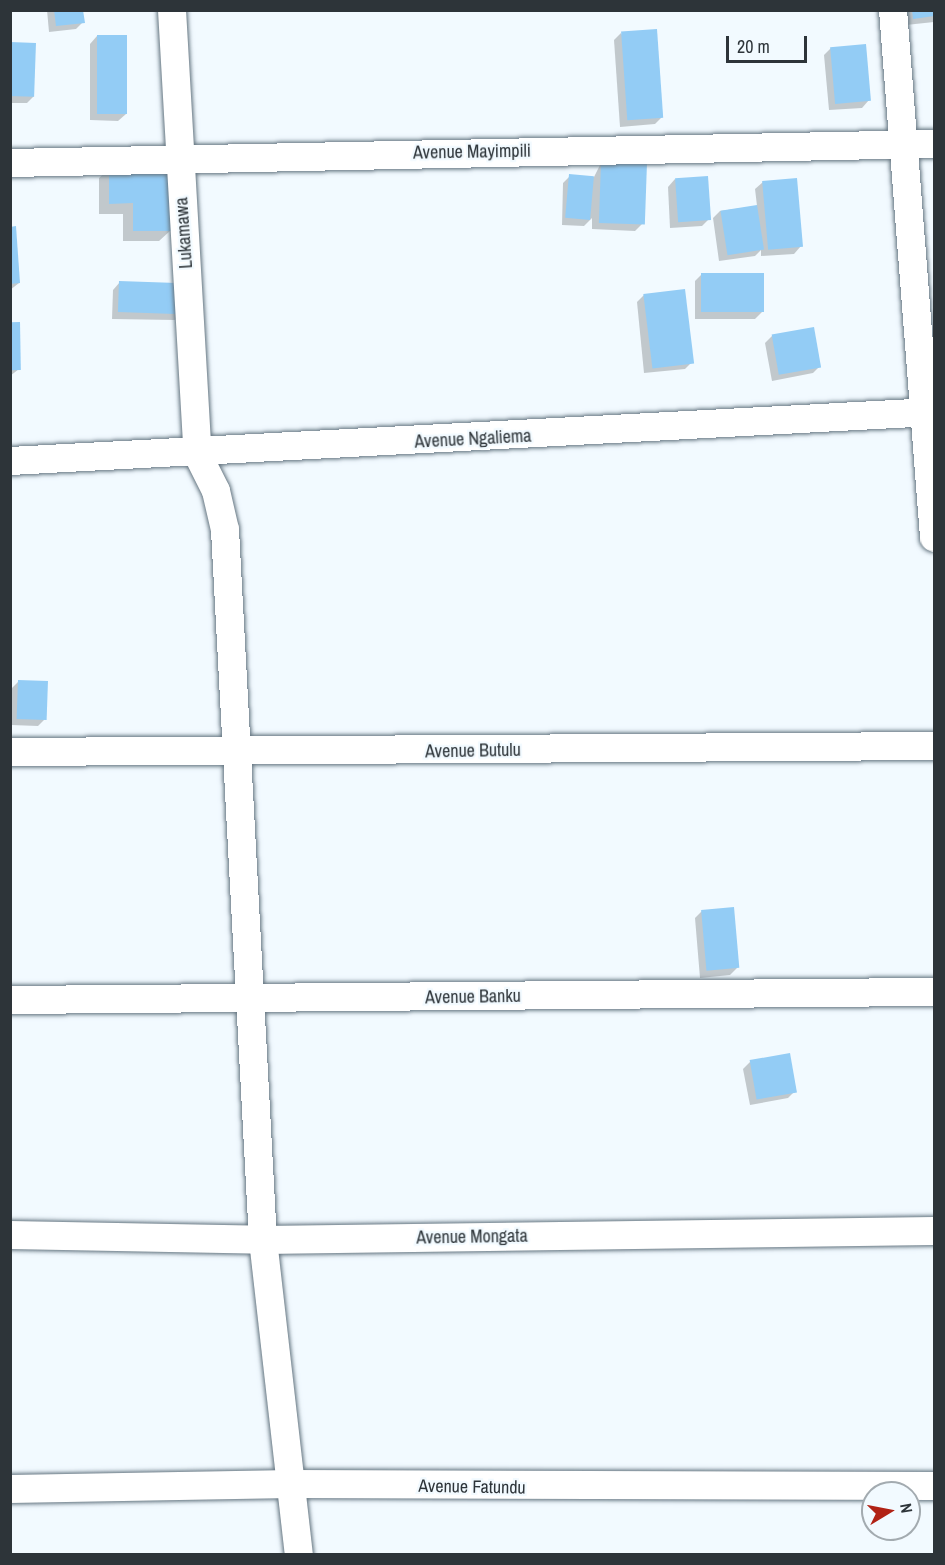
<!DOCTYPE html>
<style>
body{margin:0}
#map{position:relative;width:945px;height:1565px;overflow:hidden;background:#f2faff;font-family:"Archivo Narrow",sans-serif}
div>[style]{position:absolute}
.shadow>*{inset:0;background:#0003}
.building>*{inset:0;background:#93ccf5;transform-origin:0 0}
.roads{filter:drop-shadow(0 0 2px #657682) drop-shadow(0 0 2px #657682)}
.minor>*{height:28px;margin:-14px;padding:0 14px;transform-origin:14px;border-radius:14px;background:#fff}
span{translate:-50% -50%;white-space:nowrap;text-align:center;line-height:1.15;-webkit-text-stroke:4.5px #f2faff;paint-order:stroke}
.street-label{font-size:18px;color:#2d3439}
.frame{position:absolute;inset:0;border:12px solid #2d3439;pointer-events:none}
.north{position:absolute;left:861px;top:1481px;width:60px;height:60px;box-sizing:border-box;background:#f2faff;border:2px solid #a3abb0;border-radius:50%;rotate:80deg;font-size:16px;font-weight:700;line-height:24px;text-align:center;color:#2d3439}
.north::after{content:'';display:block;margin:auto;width:21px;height:27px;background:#b12215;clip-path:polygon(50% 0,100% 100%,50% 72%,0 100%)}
.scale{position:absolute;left:726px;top:36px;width:81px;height:27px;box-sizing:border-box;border:3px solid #2d3439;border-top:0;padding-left:8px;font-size:18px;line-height:21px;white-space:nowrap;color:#2d3439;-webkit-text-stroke:4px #f2faff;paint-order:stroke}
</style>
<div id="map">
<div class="shadow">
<i style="clip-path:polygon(47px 10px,82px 10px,83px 22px,76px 29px,49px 32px)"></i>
<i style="clip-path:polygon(904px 10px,934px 10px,934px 22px,906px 25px)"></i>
<i style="clip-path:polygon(621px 33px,662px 117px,655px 124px,620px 127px,614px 40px)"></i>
<i style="clip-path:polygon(97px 36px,126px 114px,118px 121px,90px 120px,90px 44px)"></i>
<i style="clip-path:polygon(10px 44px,34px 96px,27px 103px,10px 103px)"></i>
<i style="clip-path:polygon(831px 48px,869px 100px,862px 108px,829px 110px,824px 55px)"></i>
<i style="clip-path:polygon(601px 163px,642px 224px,635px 231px,592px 229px,592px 218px,584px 226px,562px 225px,563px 183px,570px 176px,594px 177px)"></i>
<i style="clip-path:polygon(110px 168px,170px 231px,159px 241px,123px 241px,123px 214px,99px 214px,99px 178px)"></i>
<i style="clip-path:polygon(675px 179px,709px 219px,702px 226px,670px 228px,668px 187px)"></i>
<i style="clip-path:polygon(763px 182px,801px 246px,794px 254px,761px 256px,761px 250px,755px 256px,719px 261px,713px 218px,720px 211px,757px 206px,755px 189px)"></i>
<i style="clip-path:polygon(10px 228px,19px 283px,10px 290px)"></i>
<i style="clip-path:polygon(702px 274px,762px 312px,755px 319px,695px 319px,695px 281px)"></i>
<i style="clip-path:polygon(120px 282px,182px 313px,175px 320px,112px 319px,113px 290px)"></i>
<i style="clip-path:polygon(644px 295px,692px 362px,685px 369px,644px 373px,637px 302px)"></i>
<i style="clip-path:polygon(10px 324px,19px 369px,10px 376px)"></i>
<i style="clip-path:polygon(772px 336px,820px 366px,813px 373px,772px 381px,765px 343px)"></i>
<i style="clip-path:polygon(18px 682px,45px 719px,38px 726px,11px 725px,11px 689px)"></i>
<i style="clip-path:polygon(702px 911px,737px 968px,730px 975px,700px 978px,695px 918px)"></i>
<i style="clip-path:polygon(750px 1062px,795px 1091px,788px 1098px,750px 1105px,743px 1069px)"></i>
</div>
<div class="building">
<i style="clip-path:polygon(54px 10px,83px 10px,85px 23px,56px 26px)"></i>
<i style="clip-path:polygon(912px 10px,934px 10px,934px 16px,913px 19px)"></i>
<i style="left:657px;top:29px;width:89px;height:36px;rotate:86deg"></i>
<i style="left:97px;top:35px;width:30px;height:79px"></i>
<i style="left:10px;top:42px;width:26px;height:54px;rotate:2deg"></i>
<i style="left:866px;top:44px;width:57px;height:36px;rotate:85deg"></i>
<i style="left:601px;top:162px;width:46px;height:61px;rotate:2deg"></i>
<i style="clip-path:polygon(109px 166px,171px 166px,171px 231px,133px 231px,133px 203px,109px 204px)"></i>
<i style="left:569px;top:174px;width:25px;height:44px;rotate:5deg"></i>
<i style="left:708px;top:176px;width:44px;height:33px;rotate:86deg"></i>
<i style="left:797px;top:178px;width:69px;height:35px;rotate:85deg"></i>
<i style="left:757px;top:205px;width:45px;height:37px;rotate:81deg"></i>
<i style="clip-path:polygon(16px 226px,20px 283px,10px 284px,10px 227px)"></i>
<i style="left:701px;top:273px;width:63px;height:39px"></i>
<i style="left:119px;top:281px;width:65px;height:31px;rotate:2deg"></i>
<i style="left:685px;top:289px;width:75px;height:42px;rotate:83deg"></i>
<i style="left:20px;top:322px;width:48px;height:10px;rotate:89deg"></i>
<i style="left:814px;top:327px;width:41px;height:43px;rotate:80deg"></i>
<i style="left:18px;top:680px;width:30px;height:39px;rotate:2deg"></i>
<i style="left:734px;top:907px;width:61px;height:33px;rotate:85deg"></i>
<i style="left:790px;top:1053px;width:40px;height:41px;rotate:80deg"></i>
</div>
<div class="roads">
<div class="minor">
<i style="left:172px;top:10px;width:446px;rotate:86.7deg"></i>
<i style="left:198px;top:455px;width:40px;rotate:63.4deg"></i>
<i style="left:216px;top:491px;width:40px;rotate:77deg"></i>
<i style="left:225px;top:530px;width:711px;rotate:86.94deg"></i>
<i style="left:263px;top:1240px;width:316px;rotate:83.5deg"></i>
<i style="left:893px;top:10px;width:529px;rotate:85.55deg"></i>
<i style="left:10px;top:163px;width:924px;rotate:-1.18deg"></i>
<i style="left:10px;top:461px;width:925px;rotate:-3.04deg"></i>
<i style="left:10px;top:752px;width:924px;rotate:-0.37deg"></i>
<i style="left:10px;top:1000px;width:924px;rotate:-0.5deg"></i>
<i style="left:10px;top:1235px;width:253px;rotate:1.1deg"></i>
<i style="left:263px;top:1240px;width:671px;rotate:-0.77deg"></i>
<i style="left:10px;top:1489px;width:282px;rotate:-1deg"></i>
<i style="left:292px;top:1484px;width:642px;rotate:0.18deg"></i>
</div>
</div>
<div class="street-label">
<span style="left:472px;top:152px;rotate:-1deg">Avenue Mayimpili</span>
<span style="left:184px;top:233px;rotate:-94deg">Lukamawa</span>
<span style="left:473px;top:439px;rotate:-3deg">Avenue Ngaliema</span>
<span style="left:473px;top:751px;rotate:-1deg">Avenue Butulu</span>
<span style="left:473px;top:997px;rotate:-1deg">Avenue Banku</span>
<span style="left:472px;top:1237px;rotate:-1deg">Avenue Mongata</span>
<span style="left:472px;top:1487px;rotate:1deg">Avenue Fatundu</span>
</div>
<div class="frame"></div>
<div class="north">N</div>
<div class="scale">20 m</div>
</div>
